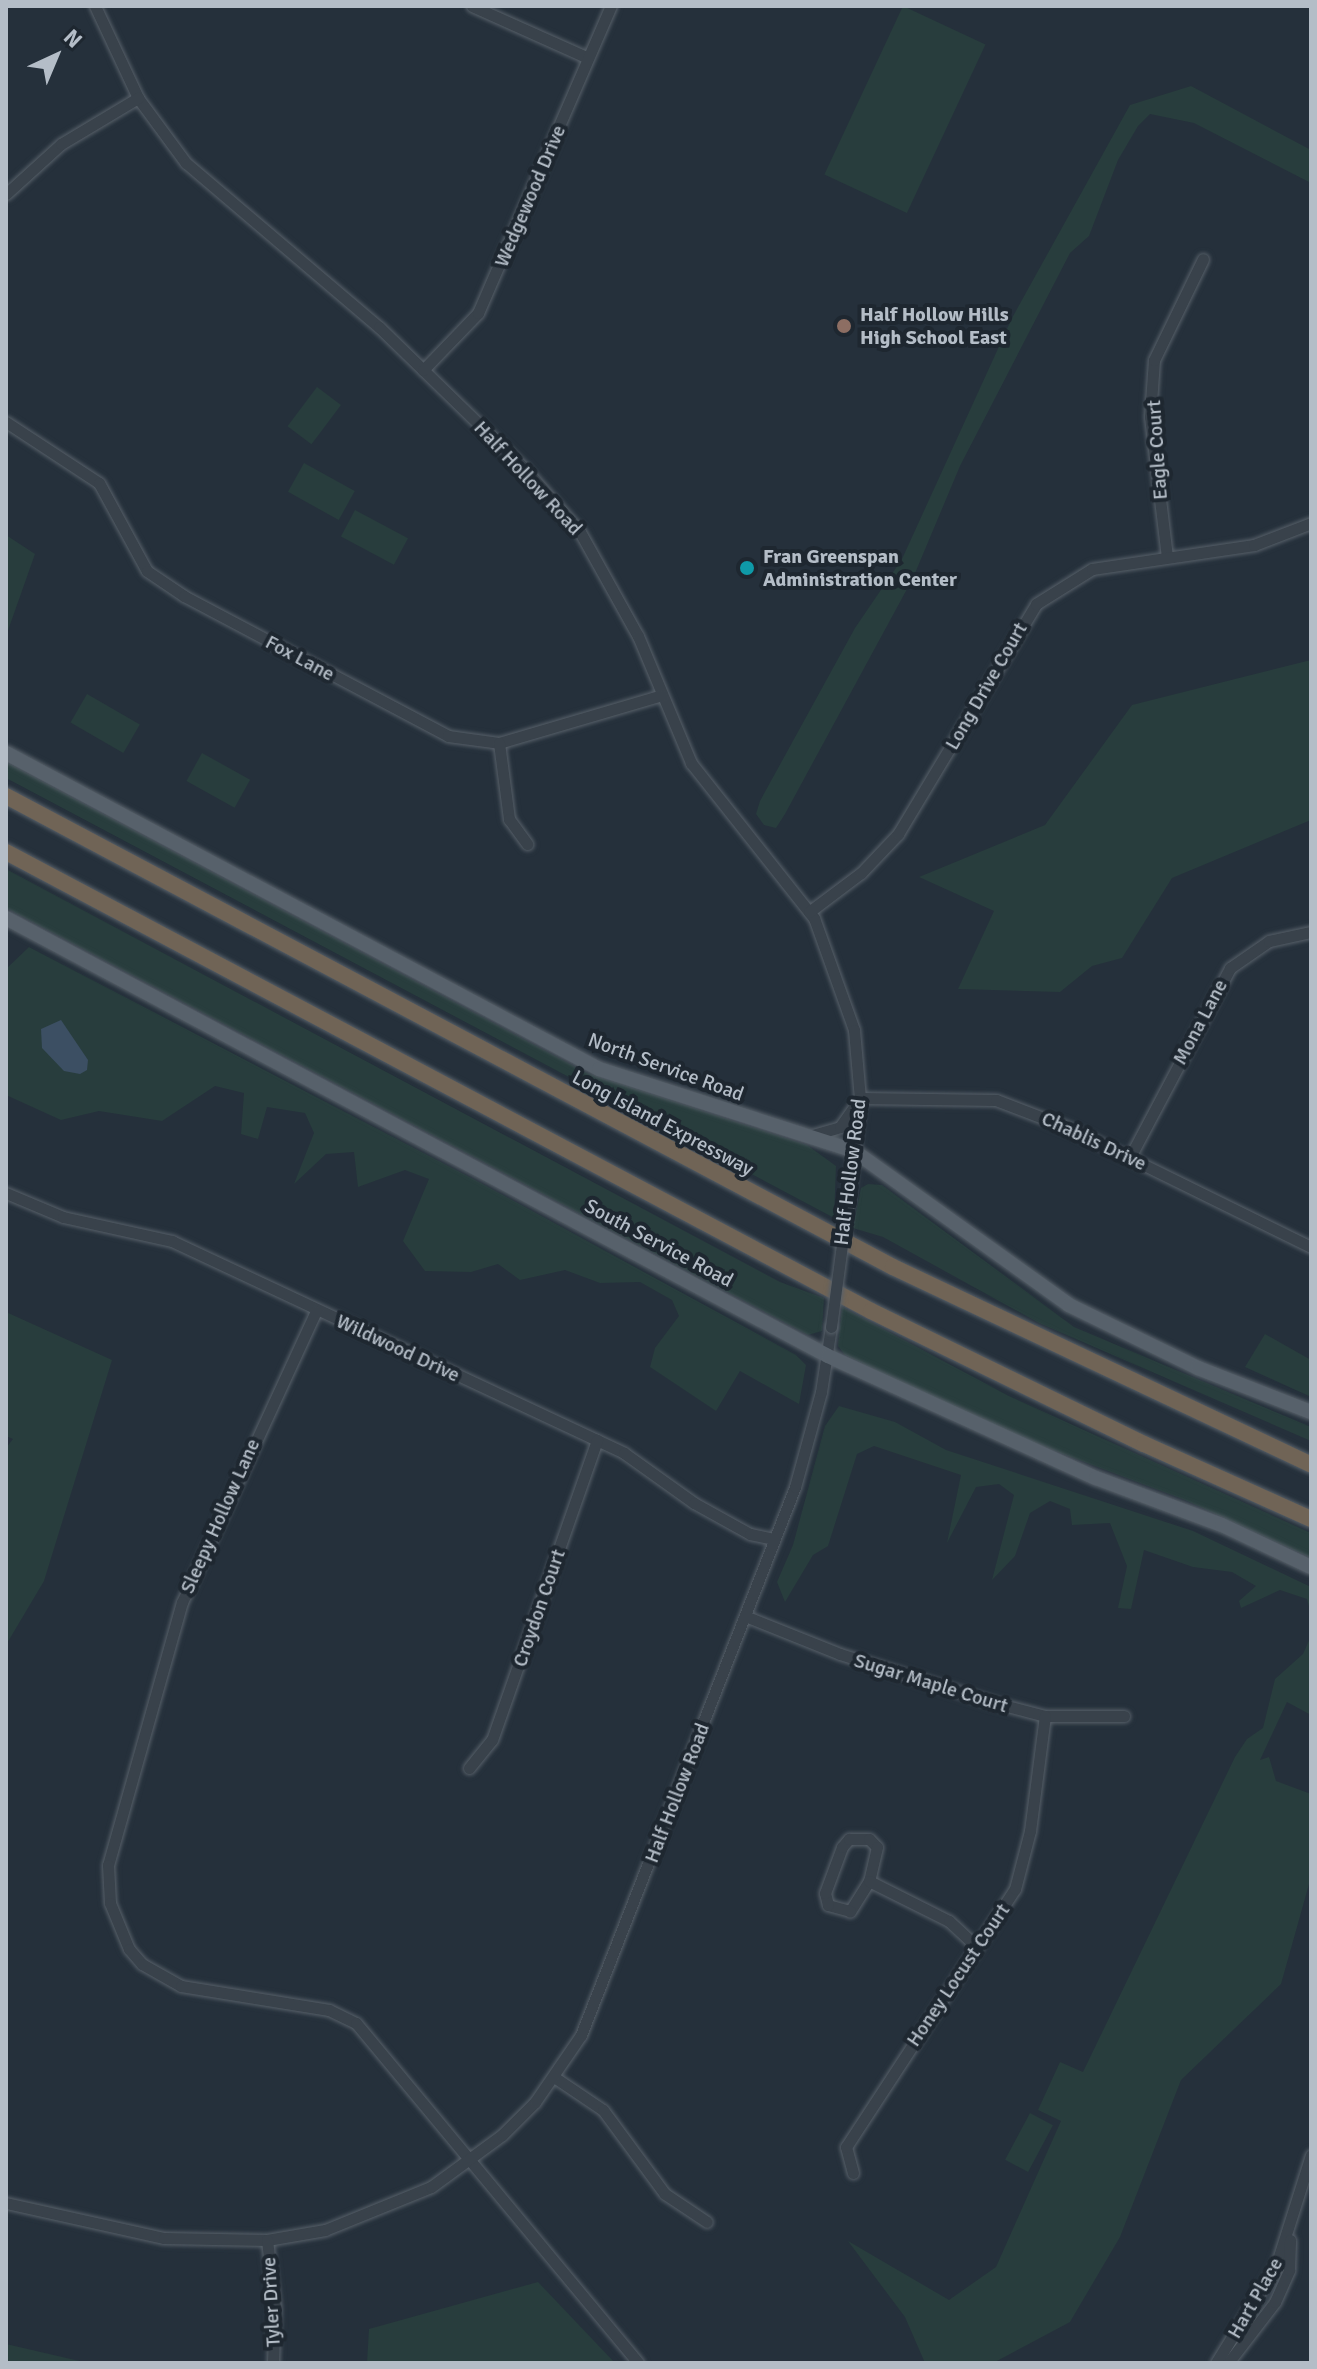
<!DOCTYPE html>
<style>
body{margin:0}
#map{position:relative;width:1317px;height:2369px;overflow:hidden;background:#25303b;font-family:Signika,sans-serif}
div>[style]{position:absolute}
.green>*{inset:0;background:#283d3d;transform-origin:0 0}
.water>*{inset:0;background:#3c4f63}
.roads{filter:drop-shadow(0 0 2px #576069) drop-shadow(0 0 2px #576069)}
.minor>*{height:11px;margin:-5.5px;padding:0 5.5px;transform-origin:5.5px;border-radius:5.5px;background:#39424b}
.major>*{height:14px;margin:-7px;padding:0 7px;transform-origin:7px;border-radius:7px;background:#57616b}
.highway>*{height:16px;margin:-8px;padding:0 8px;transform-origin:8px;border-radius:8px;background:#706456}
.bridges{filter:drop-shadow(0 0 2px #576069) drop-shadow(0 0 2px #576069)}
.minor-bridge>*{height:11px;margin:-5.5px;padding:0 5.5px;transform-origin:5.5px;border-radius:5.5px;background:#39424b}
.dots>*{width:22px;height:22px;translate:-50% -50%;box-sizing:border-box;border:4px solid #1e2730;border-radius:50%}
span{translate:-50% -50%;white-space:nowrap;text-align:center;line-height:1.15;-webkit-text-stroke:8px #1e2730;paint-order:stroke}
.street-label{font-size:20px;color:#b4bdc7}
.poi-label{font-size:20px;color:#b4bdc7;font-weight:700}
.left{translate:0 -50%;text-align:left}
.frame{position:absolute;inset:0;border:8px solid #b4bdc7;pointer-events:none}
.north{position:absolute;left:16px;top:16px;width:80px;height:80px;-webkit-text-stroke:6px #1e2730;paint-order:stroke;rotate:44deg;font-size:22px;font-weight:700;line-height:32px;text-align:center;color:#b4bdc7}
.north::after{content:'';display:block;margin:auto;width:28px;height:36px;background:#b4bdc7;clip-path:polygon(50% 0,100% 100%,50% 72%,0 100%)}
</style>
<div id="map">
<div class="green">
<i style="left:903px;top:6px;width:91px;height:186px;rotate:25deg"></i>
<i style="clip-path:polygon(1191px 86px,1311px 150px,1311px 183px,1194px 123px,1150px 114px,1138px 126px,1118px 160px,1089px 236px,1070px 253px,960px 466px,913px 578px,785px 814px,776px 828px,764px 825px,756px 814px,760px 801px,855px 628px,902px 559px,1012px 318px,1130px 105px)"></i>
<i style="left:317px;top:387px;width:30px;height:49px;rotate:37deg"></i>
<i style="left:304px;top:463px;width:58px;height:33px;rotate:29deg"></i>
<i style="left:355px;top:510px;width:60px;height:30px;rotate:28deg"></i>
<i style="clip-path:polygon(6px 535px,35px 554px,6px 636px)"></i>
<i style="clip-path:polygon(1311px 660px,1311px 820px,1172px 878px,1122px 958px,1092px 966px,1060px 992px,958px 989px,994px 911px,919px 877px,1045px 825px,1132px 705px)"></i>
<i style="left:87px;top:694px;width:61px;height:33px;rotate:30deg"></i>
<i style="left:202px;top:753px;width:55px;height:32px;rotate:29deg"></i>
<i style="clip-path:polygon(6px 762px,587px 1073px,807px 1145px,836px 1166px,834px 1218px,6px 778px)"></i>
<i style="clip-path:polygon(6px 869px,780px 1282px,824px 1298px,822px 1331px,808px 1335px,6px 908px)"></i>
<i style="clip-path:polygon(29px 947px,479px 1182px,796px 1355px,806px 1365px,799px 1404px,740px 1371px,716px 1411px,650px 1367px,655px 1348px,679px 1316px,672px 1300px,640px 1282px,600px 1283px,565px 1270px,520px 1280px,498px 1264px,471px 1272px,425px 1271px,403px 1241px,429px 1179px,405px 1170px,358px 1187px,354px 1152px,326px 1154px,294px 1184px,314px 1133px,305px 1113px,267px 1107px,258px 1139px,241px 1134px,244px 1093px,215px 1086px,162px 1121px,99px 1111px,61px 1120px,6px 1095px,6px 969px)"></i>
<i style="clip-path:polygon(868px 1184px,882px 1185px,1074px 1327px,1311px 1427px,1311px 1441px,1039px 1323px,883px 1237px,853px 1228px,861px 1188px)"></i>
<i style="clip-path:polygon(842px 1307px,1009px 1396px,1311px 1533px,1311px 1558px,1185px 1500px,986px 1425px,845px 1355px,838px 1346px)"></i>
<i style="clip-path:polygon(6px 1312px,112px 1360px,44px 1581px,6px 1645px,6px 1448px,13px 1439px,6px 1436px)"></i>
<i style="clip-path:polygon(1265px 1334px,1311px 1360px,1311px 1397px,1245px 1367px)"></i>
<i style="clip-path:polygon(839px 1406px,895px 1422px,946px 1450px,1193px 1531px,1311px 1587px,1311px 1614px,1307px 1599px,1280px 1590px,1241px 1608px,1239px 1601px,1256px 1586px,1232px 1572px,1193px 1567px,1144px 1550px,1131px 1609px,1118px 1608px,1127px 1566px,1110px 1523px,1072px 1525px,1070px 1509px,1050px 1501px,1030px 1513px,1015px 1556px,992px 1580px,1014px 1495px,999px 1484px,976px 1487px,947px 1543px,961px 1475px,874px 1446px,857px 1454px,828px 1546px,813px 1555px,785px 1602px,777px 1582px,793px 1545px,825px 1426px)"></i>
<i style="clip-path:polygon(1311px 1636px,1311px 1715px,1287px 1702px,1260px 1760px,1269px 1757px,1276px 1781px,1311px 1794px,1311px 1877px,1281px 1984px,1181px 2080px,1120px 2237px,1070px 2322px,993px 2363px,925px 2363px,905px 2317px,848px 2241px,949px 2300px,996px 2267px,1061px 2121px,1038px 2110px,1060px 2062px,1083px 2072px,1235px 1757px,1247px 1739px,1263px 1728px,1275px 1679px,1303px 1654px)"></i>
<i style="left:1030px;top:2113px;width:26px;height:53px;rotate:28deg"></i>
<i style="clip-path:polygon(538px 2282px,615px 2363px,367px 2363px,369px 2329px)"></i>
<i style="clip-path:polygon(6px 2344px,88px 2363px,6px 2363px)"></i>
</div>
<div class="water">
<i style="clip-path:polygon(61px 1020px,88px 1060px,87px 1070px,80px 1074px,64px 1071px,42px 1048px,41px 1029px)"></i>
</div>
<div class="roads">
<div class="minor">
<i style="left:95px;top:6px;width:102px;rotate:64.9deg"></i>
<i style="left:138px;top:98px;width:81px;rotate:53.6deg"></i>
<i style="left:186px;top:163px;width:253px;rotate:40.4deg"></i>
<i style="left:379px;top:327px;width:202px;rotate:44.2deg"></i>
<i style="left:524px;top:468px;width:85px;rotate:48.8deg"></i>
<i style="left:580px;top:532px;width:119px;rotate:60.9deg"></i>
<i style="left:638px;top:636px;width:138px;rotate:67.3deg"></i>
<i style="left:691px;top:763px;width:198px;rotate:51.6deg"></i>
<i style="left:814px;top:918px;width:119px;rotate:70.3deg"></i>
<i style="left:854px;top:1030px;width:68px;rotate:85deg"></i>
<i style="left:860px;top:1098px;width:102px;rotate:96.8deg"></i>
<i style="left:472px;top:6px;width:127px;rotate:24.1deg"></i>
<i style="left:6px;top:194px;width:74px;rotate:-42.3deg"></i>
<i style="left:61px;top:144px;width:90px;rotate:-30.9deg"></i>
<i style="left:423px;top:370px;width:79px;rotate:-46deg"></i>
<i style="left:478px;top:313px;width:335px;rotate:-66.6deg"></i>
<i style="left:6px;top:422px;width:111px;rotate:33.3deg"></i>
<i style="left:99px;top:483px;width:100px;rotate:61.4deg"></i>
<i style="left:147px;top:571px;width:45px;rotate:34deg"></i>
<i style="left:184px;top:596px;width:299px;rotate:27.9deg"></i>
<i style="left:448px;top:736px;width:51px;rotate:7.8deg"></i>
<i style="left:499px;top:743px;width:170px;rotate:-16.4deg"></i>
<i style="left:1167px;top:557px;width:141px;rotate:-96.9deg"></i>
<i style="left:1150px;top:417px;width:57px;rotate:-86deg"></i>
<i style="left:1154px;top:360px;width:112px;rotate:-64.1deg"></i>
<i style="left:499px;top:743px;width:77px;rotate:82.5deg"></i>
<i style="left:509px;top:819px;width:31px;rotate:54deg"></i>
<i style="left:809px;top:912px;width:65px;rotate:-36.9deg"></i>
<i style="left:861px;top:873px;width:54px;rotate:-46.5deg"></i>
<i style="left:898px;top:834px;width:268px;rotate:-59deg"></i>
<i style="left:1036px;top:604px;width:66px;rotate:-32deg"></i>
<i style="left:1092px;top:569px;width:164px;rotate:-8.4deg"></i>
<i style="left:1254px;top:545px;width:61px;rotate:-21.1deg"></i>
<i style="left:809px;top:1136px;width:32px;rotate:-16deg"></i>
<i style="left:840px;top:1127px;width:35px;rotate:-55deg"></i>
<i style="left:860px;top:1098px;width:136px;rotate:0.8deg"></i>
<i style="left:996px;top:1100px;width:78px;rotate:21deg"></i>
<i style="left:1069px;top:1128px;width:270px;rotate:26.2deg"></i>
<i style="left:1130px;top:1157px;width:214px;rotate:-62.1deg"></i>
<i style="left:1230px;top:968px;width:47px;rotate:-34.7deg"></i>
<i style="left:1269px;top:941px;width:43px;rotate:-12.1deg"></i>
<i style="left:6px;top:1193px;width:62px;rotate:22.8deg"></i>
<i style="left:63px;top:1217px;width:112px;rotate:12.4deg"></i>
<i style="left:172px;top:1241px;width:499px;rotate:25.1deg"></i>
<i style="left:624px;top:1453px;width:86px;rotate:35.5deg"></i>
<i style="left:694px;top:1503px;width:64px;rotate:29deg"></i>
<i style="left:750px;top:1534px;width:25px;rotate:12deg"></i>
<i style="left:316px;top:1311px;width:320px;rotate:114.7deg"></i>
<i style="left:182px;top:1602px;width:273px;rotate:105.7deg"></i>
<i style="left:108px;top:1865px;width:38px;rotate:87deg"></i>
<i style="left:110px;top:1903px;width:50px;rotate:67.6deg"></i>
<i style="left:129px;top:1949px;width:20px;rotate:49deg"></i>
<i style="left:142px;top:1964px;width:45px;rotate:29.4deg"></i>
<i style="left:181px;top:1986px;width:150px;rotate:9.2deg"></i>
<i style="left:329px;top:2010px;width:30px;rotate:26deg"></i>
<i style="left:356px;top:2023px;width:442px;rotate:50.3deg"></i>
<i style="left:745px;top:1616px;width:102px;rotate:21.8deg"></i>
<i style="left:840px;top:1654px;width:155px;rotate:17.6deg"></i>
<i style="left:988px;top:1701px;width:59px;rotate:14.7deg"></i>
<i style="left:1045px;top:1716px;width:79px"></i>
<i style="left:469px;top:1768px;width:36px;rotate:-51deg"></i>
<i style="left:492px;top:1740px;width:318px;rotate:-70.7deg"></i>
<i style="left:869px;top:1881px;width:36px;rotate:122deg"></i>
<i style="left:850px;top:1911px;width:23px;rotate:-165deg"></i>
<i style="left:828px;top:1905px;width:12px;rotate:-104deg"></i>
<i style="left:825px;top:1893px;width:49px;rotate:-69.7deg"></i>
<i style="left:842px;top:1847px;width:11px;rotate:-49deg"></i>
<i style="left:849px;top:1839px;width:20px"></i>
<i style="left:869px;top:1839px;width:11px;rotate:45deg"></i>
<i style="left:877px;top:1847px;width:35px;rotate:103deg"></i>
<i style="left:869px;top:1881px;width:89px;rotate:26.6deg"></i>
<i style="left:949px;top:1921px;width:37px;rotate:43deg"></i>
<i style="left:554px;top:2077px;width:59px;rotate:34deg"></i>
<i style="left:603px;top:2110px;width:104px;rotate:53.6deg"></i>
<i style="left:665px;top:2194px;width:50px;rotate:33.7deg"></i>
<i style="left:853px;top:2173px;width:27px;rotate:-105deg"></i>
<i style="left:846px;top:2147px;width:308px;rotate:-56.8deg"></i>
<i style="left:1015px;top:1889px;width:60px;rotate:-75.5deg"></i>
<i style="left:1030px;top:1831px;width:116px;rotate:-82.6deg"></i>
<i style="left:6px;top:2203px;width:162px;rotate:12.5deg"></i>
<i style="left:164px;top:2238px;width:103px;rotate:1.1deg"></i>
<i style="left:267px;top:2240px;width:59px;rotate:-9.8deg"></i>
<i style="left:325px;top:2230px;width:114px;rotate:-22.1deg"></i>
<i style="left:431px;top:2187px;width:88px;rotate:-36.2deg"></i>
<i style="left:502px;top:2135px;width:47px;rotate:-45deg"></i>
<i style="left:535px;top:2102px;width:81px;rotate:-55.5deg"></i>
<i style="left:581px;top:2035px;width:588px;rotate:-68.67deg"></i>
<i style="left:795px;top:1487px;width:98px;rotate:-74.7deg"></i>
<i style="left:821px;top:1392px;width:66px;rotate:-81.3deg"></i>
<i style="left:267px;top:2240px;width:68px;rotate:83.3deg"></i>
<i style="left:275px;top:2308px;width:55px;rotate:92.1deg"></i>
<i style="left:1216px;top:2363px;width:114px;rotate:-58.3deg"></i>
<i style="left:1276px;top:2266px;width:116px;rotate:-72.5deg"></i>
<i style="left:1228px;top:2363px;width:77px;rotate:-52.4deg"></i>
<i style="left:1275px;top:2302px;width:35px;rotate:-66deg"></i>
<i style="left:1289px;top:2270px;width:30px;rotate:-88deg"></i>
</div>
<div class="major">
<i style="left:6px;top:753px;width:672px;rotate:28.05deg"></i>
<i style="left:599px;top:1069px;width:268px;rotate:17.8deg"></i>
<i style="left:854px;top:1151px;width:264px;rotate:35.6deg"></i>
<i style="left:1069px;top:1305px;width:144px;rotate:26deg"></i>
<i style="left:1198px;top:1368px;width:121px;rotate:21.3deg"></i>
<i style="left:6px;top:918px;width:931px;rotate:28.05deg"></i>
<i style="left:828px;top:1356px;width:294px;rotate:24.5deg"></i>
<i style="left:1096px;top:1478px;width:134px;rotate:20.5deg"></i>
<i style="left:1222px;top:1525px;width:98px;rotate:25.3deg"></i>
</div>
<div class="highway">
<i style="left:6px;top:796px;width:1004px;rotate:27.97deg"></i>
<i style="left:893px;top:1267px;width:463px;rotate:25.3deg"></i>
<i style="left:6px;top:852px;width:979px;rotate:27.95deg"></i>
<i style="left:871px;top:1311px;width:304px;rotate:26deg"></i>
<i style="left:1144px;top:1444px;width:183px;rotate:24.2deg"></i>
</div>
</div>
<div class="bridges">
<div class="minor-bridge">
<i style="left:831px;top:1327px;width:129px;rotate:-82.4deg"></i>
</div>
</div>
<div class="dots">
<i style="left:844px;top:326px;background:#8d6e63"></i>
<i style="left:747px;top:568px;background:#0f9aa8"></i>
</div>
<div class="street-label">
<span style="left:530px;top:196px;rotate:-67deg">Wedgewood Drive</span>
<span style="left:1157px;top:450px;rotate:-94deg">Eagle Court</span>
<span style="left:528px;top:478px;rotate:47deg">Half Hollow Road</span>
<span style="left:300px;top:658px;rotate:28deg">Fox Lane</span>
<span style="left:986px;top:686px;rotate:-60deg">Long Drive Court</span>
<span style="left:1200px;top:1022px;rotate:-62deg">Mona Lane</span>
<span style="left:666px;top:1067px;rotate:20deg">North Service Road</span>
<span style="left:663px;top:1123px;rotate:28deg">Long Island Expressway</span>
<span style="left:1094px;top:1141px;rotate:25deg">Chablis Drive</span>
<span style="left:850px;top:1172px;rotate:-83deg">Half Hollow Road</span>
<span style="left:659px;top:1243px;rotate:28deg">South Service Road</span>
<span style="left:398px;top:1348px;rotate:25deg">Wildwood Drive</span>
<span style="left:220px;top:1516px;rotate:-66deg">Sleepy Hollow Lane</span>
<span style="left:539px;top:1608px;rotate:-71deg">Croydon Court</span>
<span style="left:931px;top:1683px;rotate:17deg">Sugar Maple Court</span>
<span style="left:677px;top:1793px;rotate:-69deg">Half Hollow Road</span>
<span style="left:958px;top:1975px;rotate:-56deg">Honey Locust Court</span>
<span style="left:1255px;top:2298px;rotate:-60deg">Hart Place</span>
<span style="left:271px;top:2302px;rotate:-93deg">Tyler Drive</span>
</div>
<div class="poi-label">
<span class="left" style="left:860px;top:326px">Half Hollow Hills<br>High School East</span>
<span class="left" style="left:763px;top:568px">Fran Greenspan<br>Administration Center</span>
</div>
<div class="frame"></div>
<div class="north">N</div>
</div>
